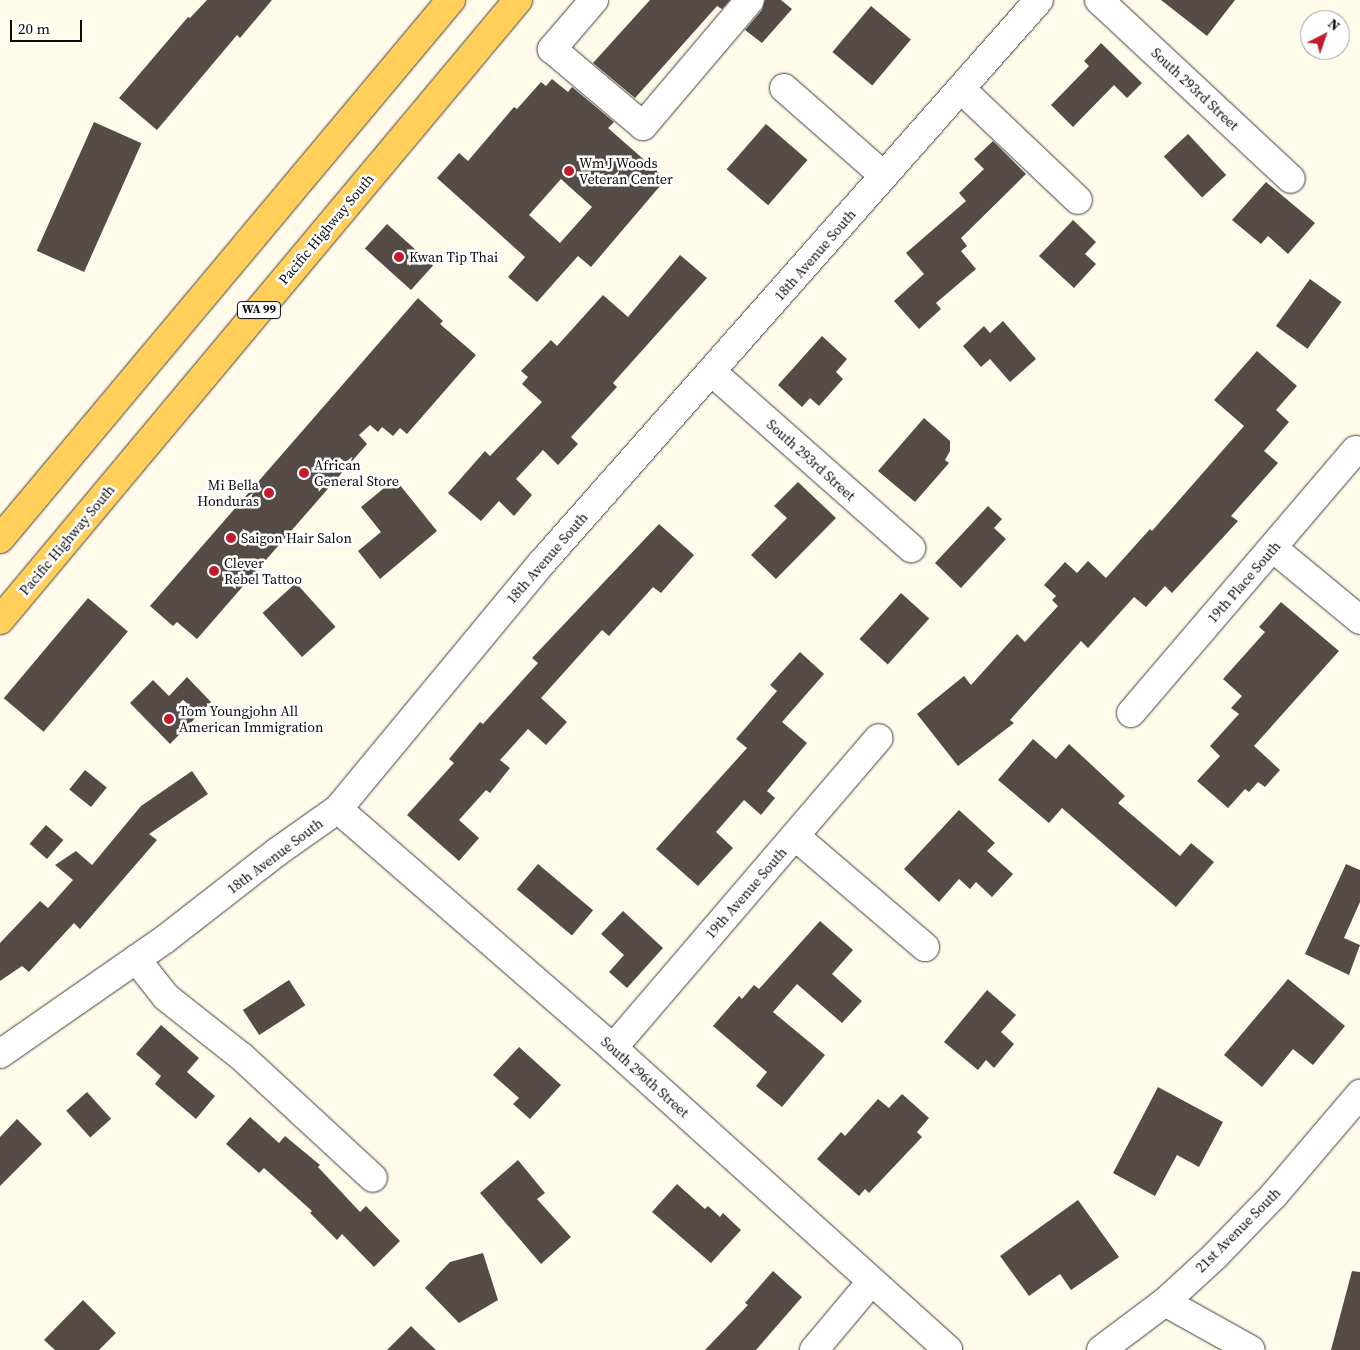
<!DOCTYPE html>
<style>
body{margin:0}
#map{position:relative;width:1360px;height:1350px;overflow:hidden;background:#fffaea;font-family:"Source Serif 4",serif}
div>[style]{position:absolute}
.building>*{inset:0;background:#554c47;transform-origin:0 0}
.roads{filter:drop-shadow(0 0 1px #3e3e3e) drop-shadow(0 0 1px #3e3e3e)}
.minor>*{height:28px;margin:-14px;padding:0 14px;transform-origin:14px;border-radius:14px;background:#fff}
.major>*{height:28px;margin:-14px;padding:0 14px;transform-origin:14px;border-radius:14px;background:#ffcf5a}
.dots>*{width:14px;height:14px;translate:-50% -50%;box-sizing:border-box;border:2px solid #fff;border-radius:50%}
span{translate:-50% -50%;white-space:nowrap;text-align:center;line-height:1.15;-webkit-text-stroke:5px #fff;paint-order:stroke}
.shield-label span{padding:1px 4px;background:#fff;border:1px solid;border-radius:4px;-webkit-text-stroke-width:0}
.shield-label{font-size:12px;color:#0b0b0b;font-weight:700}
.street-label{font-size:14px;color:#0b0b0b}
.poi-label{font-size:14px;color:#0b0b0b}
.left{translate:0 -50%;text-align:left}
.right{translate:-100% -50%;text-align:right}
.north{position:absolute;left:1300px;top:10px;width:50px;height:50px;box-sizing:border-box;background:#fff;border:1px solid #9d9d9d;border-radius:50%;rotate:41deg;font-size:14px;font-weight:700;line-height:20px;text-align:center;color:#0b0b0b}
.north::after{content:'';display:block;margin:auto;width:18px;height:22px;background:#c21c2c;clip-path:polygon(50% 0,100% 100%,50% 72%,0 100%)}
.scale{position:absolute;left:10px;top:20px;width:72px;height:22px;box-sizing:border-box;border:2px solid #0b0b0b;border-top:0;padding-left:6px;font-size:15px;line-height:18px;white-space:nowrap;color:#0b0b0b;-webkit-text-stroke:4px #fff;paint-order:stroke}
</style>
<div id="map">
<div class="building">
<i style="clip-path:polygon(207px 0,272px 0,240px 38px,237px 35px,157px 130px,119px 98px,188px 17px,190px 18px)"></i>
<i style="clip-path:polygon(650px 0,730px 0,722px 9px,717px 6px,635px 98px,593px 63px)"></i>
<i style="clip-path:polygon(765px 0,781px 0,792px 9px,762px 43px,745px 30px,762px 10px)"></i>
<i style="clip-path:polygon(1161px 0,1235px 0,1207px 36px)"></i>
<i style="left:871px;top:6px;width:52px;height:60px;rotate:40deg"></i>
<i style="clip-path:polygon(1101px 43px,1142px 83px,1127px 98px,1114px 85px,1073px 127px,1051px 105px,1089px 66px,1084px 61px)"></i>
<i style="clip-path:polygon(evenodd,552px 79px,568px 92px,572px 87px,614px 122px,608px 128px,666px 179px,591px 267px,578px 256px,537px 302px,508px 277px,525px 257px,437px 178px,459px 153px,468px 161px,514px 107px,517px 109px,541px 82px,546px 86px,552px 79px,561px 179px,592px 207px,560px 243px,529px 215px,561px 179px)"></i>
<i style="left:94px;top:122px;width:52px;height:141px;rotate:24deg"></i>
<i style="left:766px;top:124px;width:55px;height:60px;rotate:41deg"></i>
<i style="left:1188px;top:134px;width:56px;height:33px;rotate:47deg"></i>
<i style="clip-path:polygon(993px 141px,1026px 174px,961px 238px,967px 246px,961px 251px,976px 269px,936px 303px,941px 309px,919px 329px,894px 301px,924px 274px,906px 253px,966px 201px,959px 193px,984px 169px,974px 159px)"></i>
<i style="clip-path:polygon(1266px 182px,1315px 223px,1288px 254px,1268px 236px,1261px 244px,1232px 220px)"></i>
<i style="clip-path:polygon(1073px 220px,1096px 242px,1085px 254px,1096px 264px,1074px 288px,1039px 256px)"></i>
<i style="left:387px;top:224px;width:62px;height:33px;rotate:42deg"></i>
<i style="clip-path:polygon(680px 255px,707px 278px,613px 383px,617px 387px,571px 437px,578px 444px,558px 465px,543px 450px,516px 479px,532px 495px,514px 516px,499px 501px,481px 521px,448px 493px,485px 451px,490px 456px,542px 402px,522px 384px,528px 377px,521px 371px,551px 340px,557px 346px,603px 295px,628px 317px)"></i>
<i style="left:1310px;top:279px;width:39px;height:58px;rotate:36deg"></i>
<i style="clip-path:polygon(418px 298px,443px 321px,440px 324px,476px 355px,407px 434px,400px 428px,393px 436px,382px 427px,378px 432px,370px 425px,359px 435px,367px 444px,197px 639px,177px 622px,173px 626px,150px 606px)"></i>
<i style="clip-path:polygon(1003px 321px,1036px 359px,1010px 382px,990px 359px,981px 367px,963px 346px,984px 326px,990px 333px)"></i>
<i style="clip-path:polygon(822px 336px,847px 359px,836px 372px,843px 379px,819px 406px,810px 398px,802px 407px,778px 385px)"></i>
<i style="clip-path:polygon(1257px 351px,1297px 386px,1276px 410px,1289px 422px,1264px 451px,1278px 463px,1231px 516px,1238px 521px,1172px 593px,1165px 586px,1146px 607px,1134px 597px,1088px 648px,1081px 641px,1010px 720px,1014px 723px,958px 766px,917px 714px,964px 676px,971px 685px,1017px 634px,1025px 642px,1058px 606px,1052px 600px,1056px 596px,1044px 585px,1065px 562px,1077px 573px,1088px 561px,1106px 578px,1150px 529px,1152px 531px,1244px 426px,1214px 400px)"></i>
<i style="clip-path:polygon(924px 418px,950px 441px,950px 451px,945px 460px,949px 463px,915px 502px,878px 471px)"></i>
<i style="clip-path:polygon(395px 479px,437px 531px,380px 579px,358px 551px,381px 532px,361px 507px)"></i>
<i style="clip-path:polygon(798px 482px,836px 518px,776px 579px,751px 555px,787px 518px,774px 506px)"></i>
<i style="clip-path:polygon(988px 506px,1002px 519px,994px 528px,1006px 539px,961px 588px,935px 563px)"></i>
<i style="clip-path:polygon(659px 524px,694px 555px,661px 593px,653px 587px,609px 636px,602px 630px,541px 698px,567px 722px,546px 745px,528px 729px,500px 760px,510px 768px,490px 793px,486px 790px,459px 820px,479px 838px,459px 861px,407px 815px,454px 763px,449px 759px,480px 722px,483px 724px,538px 663px,532px 658px)"></i>
<i style="left:296px;top:583px;width:59px;height:45px;rotate:48deg"></i>
<i style="left:901px;top:593px;width:38px;height:62px;rotate:42deg"></i>
<i style="left:88px;top:598px;width:52px;height:131px;rotate:40deg"></i>
<i style="clip-path:polygon(1281px 602px,1339px 651px,1254px 746px,1280px 770px,1265px 787px,1258px 782px,1249px 792px,1245px 789px,1228px 808px,1197px 781px,1220px 756px,1210px 746px,1239px 714px,1231px 708px,1242px 696px,1223px 679px,1265px 632px,1259px 627px)"></i>
<i style="clip-path:polygon(800px 652px,824px 674px,782px 722px,807px 743px,767px 791px,775px 798px,761px 815px,744px 800px,716px 832px,733px 848px,698px 886px,656px 849px,747px 748px,736px 739px,777px 691px,770px 685px)"></i>
<i style="clip-path:polygon(187px 677px,211px 702px,170px 744px,130px 703px,153px 680px,169px 696px)"></i>
<i style="clip-path:polygon(1033px 739px,1056px 759px,1069px 744px,1125px 796px,1118px 803px,1180px 856px,1191px 843px,1214px 862px,1176px 907px,1062px 808px,1049px 823px,998px 780px)"></i>
<i style="left:85px;top:770px;width:28px;height:25px;rotate:39deg"></i>
<i style="clip-path:polygon(192px 771px,208px 794px,149px 834px,157px 840px,80px 929px,74px 923px,29px 972px,22px 966px,0 981px,0 943px,40px 901px,48px 908px,73px 880px,55px 865px,76px 851px,92px 865px,141px 806px)"></i>
<i style="clip-path:polygon(959px 810px,995px 843px,987px 851px,1013px 874px,992px 897px,976px 882px,970px 889px,959px 879px,939px 902px,904px 869px)"></i>
<i style="left:46px;top:825px;width:23px;height:25px;rotate:41deg"></i>
<i style="left:538px;top:864px;width:72px;height:33px;rotate:40deg"></i>
<i style="clip-path:polygon(1346px 864px,1360px 870px,1360px 902px,1344px 938px,1360px 945px,1349px 975px,1305px 954px)"></i>
<i style="clip-path:polygon(623px 911px,663px 948px,627px 988px,609px 972px,624px 955px,601px 934px)"></i>
<i style="clip-path:polygon(820px 921px,853px 950px,832px 974px,862px 1001px,842px 1023px,797px 984px,773px 1012px,825px 1055px,782px 1107px,756px 1086px,767px 1072px,713px 1026px,739px 996px,742px 999px,754px 985px,759px 989px)"></i>
<i style="clip-path:polygon(1288px 979px,1345px 1026px,1313px 1065px,1293px 1049px,1262px 1087px,1224px 1055px)"></i>
<i style="left:289px;top:980px;width:30px;height:55px;rotate:57deg"></i>
<i style="clip-path:polygon(987px 990px,1016px 1015px,1001px 1032px,1014px 1044px,994px 1068px,986px 1060px,978px 1070px,944px 1042px)"></i>
<i style="clip-path:polygon(161px 1025px,199px 1058px,187px 1072px,215px 1096px,196px 1119px,155px 1084px,161px 1076px,136px 1054px)"></i>
<i style="clip-path:polygon(519px 1047px,561px 1085px,530px 1119px,513px 1104px,519px 1098px,493px 1075px)"></i>
<i style="clip-path:polygon(1158px 1087px,1223px 1122px,1199px 1167px,1177px 1155px,1155px 1196px,1113px 1173px)"></i>
<i style="left:87px;top:1092px;width:36px;height:28px;rotate:48deg"></i>
<i style="clip-path:polygon(902px 1094px,929px 1118px,917px 1132px,922px 1137px,869px 1193px,865px 1189px,859px 1196px,817px 1159px,841px 1132px,845px 1136px,878px 1099px,889px 1108px)"></i>
<i style="clip-path:polygon(250px 1117px,279px 1143px,285px 1136px,320px 1165px,318px 1167px,360px 1212px,366px 1206px,400px 1241px,374px 1267px,342px 1234px,337px 1240px,310px 1213px,312px 1211px,264px 1168px,259px 1173px,226px 1144px)"></i>
<i style="clip-path:polygon(17px 1119px,42px 1144px,0 1186px,0 1137px)"></i>
<i style="clip-path:polygon(518px 1160px,545px 1193px,537px 1199px,571px 1237px,541px 1264px,480px 1193px)"></i>
<i style="clip-path:polygon(677px 1184px,705px 1209px,708px 1206px,720px 1217px,723px 1213px,741px 1230px,711px 1263px,652px 1212px)"></i>
<i style="clip-path:polygon(1078px 1200px,1119px 1257px,1071px 1290px,1060px 1274px,1029px 1296px,1000px 1256px)"></i>
<i style="clip-path:polygon(483px 1253px,498px 1300px,459px 1323px,425px 1288px,450px 1262px)"></i>
<i style="clip-path:polygon(773px 1271px,802px 1297px,756px 1350px,705px 1350px,748px 1305px,745px 1303px)"></i>
<i style="clip-path:polygon(1352px 1271px,1360px 1272px,1360px 1350px,1331px 1350px)"></i>
<i style="clip-path:polygon(83px 1300px,116px 1333px,99px 1350px,55px 1350px,44px 1340px)"></i>
<i style="clip-path:polygon(411px 1326px,419px 1334px,436px 1350px,387px 1350px)"></i>
</div>
<div class="roads">
<div class="minor">
<i style="left:594px;top:0;width:65px;rotate:130.6deg"></i>
<i style="left:552px;top:49px;width:119px;rotate:40.2deg"></i>
<i style="left:643px;top:126px;width:165px;rotate:-49.7deg"></i>
<i style="left:1099px;top:0;width:262px;rotate:43deg"></i>
<i style="left:784px;top:88px;width:133px;rotate:41.3deg"></i>
<i style="left:961px;top:89px;width:161px;rotate:43.5deg"></i>
<i style="left:712px;top:372px;width:266px;rotate:41.5deg"></i>
<i style="left:1273px;top:548px;width:113px;rotate:39.6deg"></i>
<i style="left:1131px;top:713px;width:346px;rotate:-49.5deg"></i>
<i style="left:338px;top:809px;width:364px;rotate:41deg"></i>
<i style="left:613px;top:1048px;width:451px;rotate:42deg"></i>
<i style="left:795px;top:836px;width:171px;rotate:40.5deg"></i>
<i style="left:136px;top:959px;width:48px;rotate:51.7deg"></i>
<i style="left:166px;top:997px;width:97px;rotate:38.3deg"></i>
<i style="left:242px;top:1057px;width:178px;rotate:42.7deg"></i>
<i style="left:613px;top:1048px;width:408px;rotate:-49.4deg"></i>
<i style="left:0;top:1054px;width:200px;rotate:-34.8deg"></i>
<i style="left:164px;top:940px;width:143px;rotate:-37.9deg"></i>
<i style="left:277px;top:852px;width:75px;rotate:-35.2deg"></i>
<i style="left:338px;top:809px;width:315px;rotate:-50.4deg"></i>
<i style="left:539px;top:566px;width:755px;rotate:-48.54deg"></i>
<i style="left:1165px;top:1302px;width:98px;rotate:29.2deg"></i>
<i style="left:814px;top:1350px;width:89px;rotate:-50deg"></i>
<i style="left:1101px;top:1350px;width:80px;rotate:-36.9deg"></i>
<i style="left:1165px;top:1302px;width:68px;rotate:-42.6deg"></i>
<i style="left:1215px;top:1256px;width:85px;rotate:-46deg"></i>
<i style="left:1274px;top:1195px;width:133px;rotate:-49.6deg"></i>
</div>
<div class="major">
<i style="left:0;top:539px;width:703px;rotate:-50.08deg"></i>
<i style="left:0;top:620px;width:808px;rotate:-50.12deg"></i>
</div>
</div>
<div class="dots">
<i style="left:569px;top:171px;background:#c21c2c"></i>
<i style="left:399px;top:257px;background:#c21c2c"></i>
<i style="left:304px;top:473px;background:#c21c2c"></i>
<i style="left:269px;top:493px;background:#c21c2c"></i>
<i style="left:231px;top:538px;background:#c21c2c"></i>
<i style="left:214px;top:571px;background:#c21c2c"></i>
<i style="left:169px;top:719px;background:#c21c2c"></i>
</div>
<div class="shield-label">
<span style="left:259px;top:310px">WA 99</span>
</div>
<div class="street-label">
<span style="left:1195px;top:89px;rotate:43deg">South 293rd Street</span>
<span style="left:326px;top:229px;rotate:-50deg">Pacific Highway South</span>
<span style="left:815px;top:255px;rotate:-49deg">18th Avenue South</span>
<span style="left:811px;top:460px;rotate:42deg">South 293rd Street</span>
<span style="left:67px;top:540px;rotate:-50deg">Pacific Highway South</span>
<span style="left:547px;top:558px;rotate:-49deg">18th Avenue South</span>
<span style="left:1244px;top:582px;rotate:-49deg">19th Place South</span>
<span style="left:275px;top:856px;rotate:-37deg">18th Avenue South</span>
<span style="left:746px;top:893px;rotate:-49deg">19th Avenue South</span>
<span style="left:645px;top:1077px;rotate:42deg">South 296th Street</span>
<span style="left:1238px;top:1230px;rotate:-45deg">21st Avenue South</span>
</div>
<div class="poi-label">
<span class="left" style="left:579px;top:171px">Wm J Woods<br>Veteran Center</span>
<span class="left" style="left:409px;top:257px">Kwan Tip Thai</span>
<span class="left" style="left:314px;top:473px">African<br>General Store</span>
<span class="right" style="left:259px;top:493px">Mi Bella<br>Honduras</span>
<span class="left" style="left:241px;top:538px">Saigon Hair Salon</span>
<span class="left" style="left:224px;top:571px">Clever<br>Rebel Tattoo</span>
<span class="left" style="left:179px;top:719px">Tom Youngjohn All<br>American Immigration</span>
</div>
<div class="north">N</div>
<div class="scale">20 m</div>
</div>
